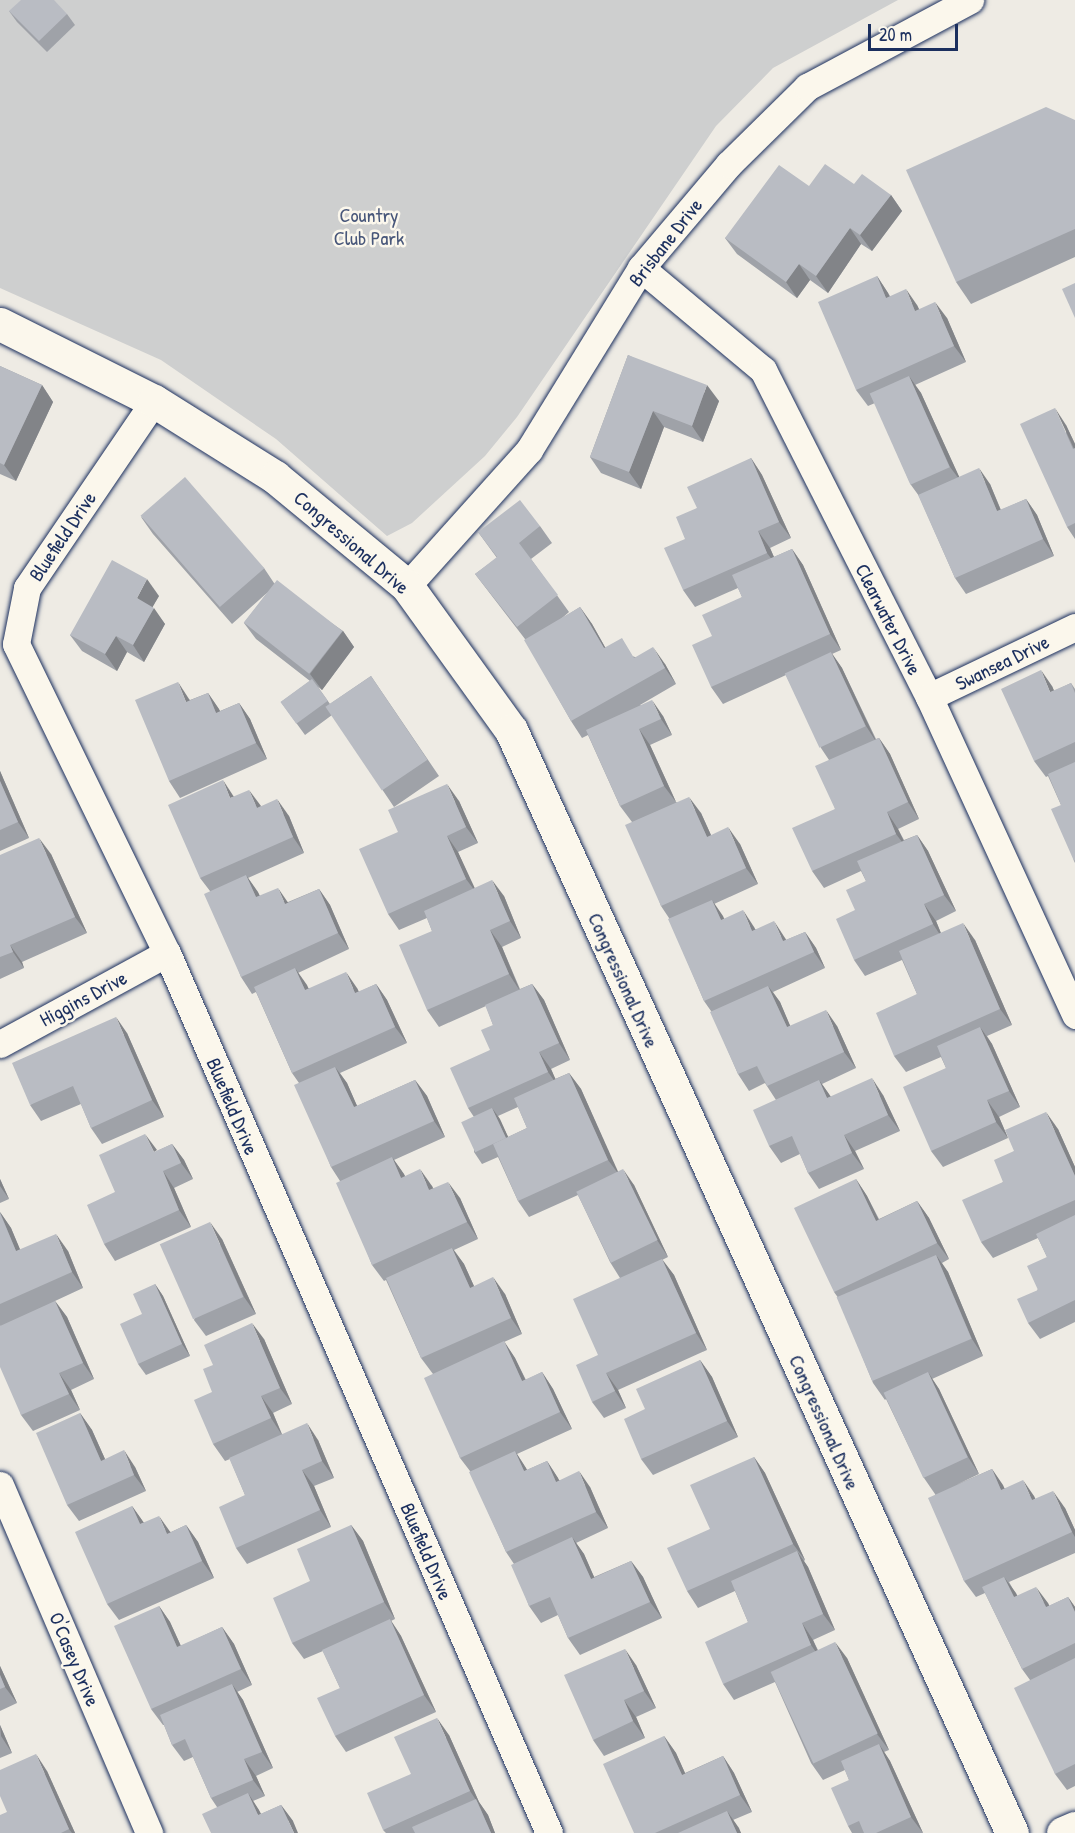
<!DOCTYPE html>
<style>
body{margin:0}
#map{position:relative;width:1075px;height:1833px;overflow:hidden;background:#eeebe4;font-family:"Patrick Hand",sans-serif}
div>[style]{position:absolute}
.green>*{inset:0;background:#cecfcf}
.roads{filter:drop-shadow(0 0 2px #1b2f5e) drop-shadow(0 0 2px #1b2f5e)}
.minor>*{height:27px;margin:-13.5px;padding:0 13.5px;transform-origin:13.5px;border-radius:13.5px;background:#fbf7ec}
.tertiary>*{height:33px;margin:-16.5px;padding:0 16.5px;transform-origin:16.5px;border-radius:16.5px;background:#fbf7ec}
.wall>*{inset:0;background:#9fa2a8}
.shaded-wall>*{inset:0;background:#828488}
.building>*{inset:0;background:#b9bcc3;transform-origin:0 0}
span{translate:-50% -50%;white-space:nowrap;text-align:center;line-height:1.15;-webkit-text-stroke:5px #fbf7ec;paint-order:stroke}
.park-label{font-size:20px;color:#48577a}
.street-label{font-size:20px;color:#1b2f5e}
.scale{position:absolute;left:868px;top:24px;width:90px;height:27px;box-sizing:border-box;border:3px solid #1b2f5e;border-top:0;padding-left:8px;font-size:18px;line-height:21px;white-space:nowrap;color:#1b2f5e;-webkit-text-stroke:4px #fbf7ec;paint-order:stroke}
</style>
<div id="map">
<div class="green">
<i style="clip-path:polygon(0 0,898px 0,773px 68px,716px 126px,517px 417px,485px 456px,412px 523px,387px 536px,276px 439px,161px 360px,0 288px)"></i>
</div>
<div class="roads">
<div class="minor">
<i style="left:641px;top:268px;width:159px;rotate:39.9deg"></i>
<i style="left:763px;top:370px;width:367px;rotate:63.1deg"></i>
<i style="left:929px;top:697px;width:350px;rotate:65.3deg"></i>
<i style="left:154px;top:401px;width:226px;rotate:124.2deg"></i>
<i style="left:27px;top:588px;width:57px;rotate:101.1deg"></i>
<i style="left:16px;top:644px;width:344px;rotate:64deg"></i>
<i style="left:167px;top:953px;width:959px;rotate:66.53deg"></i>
<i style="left:407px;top:586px;width:183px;rotate:-48.1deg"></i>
<i style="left:529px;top:450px;width:214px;rotate:-58.4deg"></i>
<i style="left:641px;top:268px;width:136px;rotate:-49.8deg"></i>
<i style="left:729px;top:164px;width:110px;rotate:-44.6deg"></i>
<i style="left:807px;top:87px;width:185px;rotate:-28.1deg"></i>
<i style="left:929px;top:697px;width:162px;rotate:-25.6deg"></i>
<i style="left:0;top:1044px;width:190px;rotate:-28.6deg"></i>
<i style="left:0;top:1485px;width:379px;rotate:66.8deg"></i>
</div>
<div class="tertiary">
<i style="left:0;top:324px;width:172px;rotate:26.6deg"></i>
<i style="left:154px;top:401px;width:143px;rotate:32.1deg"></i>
<i style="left:275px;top:477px;width:171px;rotate:39.5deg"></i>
<i style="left:407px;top:586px;width:178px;rotate:54.2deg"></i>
<i style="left:511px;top:730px;width:1211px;rotate:65.57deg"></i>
<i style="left:1063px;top:1833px;width:13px;rotate:-23deg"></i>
</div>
</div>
<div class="wall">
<i style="clip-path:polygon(9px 11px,67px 14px,75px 25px,47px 52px,17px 22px)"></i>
<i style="clip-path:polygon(1075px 120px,1075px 257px,971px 304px,956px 282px)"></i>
<i style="clip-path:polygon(854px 184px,891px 195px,902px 211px,872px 251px,861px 244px,828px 293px,810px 280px,797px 298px,737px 254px,725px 238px,809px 186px)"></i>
<i style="clip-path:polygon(877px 276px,890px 296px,917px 305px,919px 309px,947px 318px,966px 362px,915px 385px,921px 393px,959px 477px,990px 484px,1001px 510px,1026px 499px,1037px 515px,1054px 556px,966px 594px,955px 578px,919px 496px,911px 485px,875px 403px,868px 406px,856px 390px)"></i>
<i style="clip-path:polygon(628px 355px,719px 401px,703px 442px,664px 427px,641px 489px,601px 473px,590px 457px)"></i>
<i style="clip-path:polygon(0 366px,42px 385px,53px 402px,16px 481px,0 474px)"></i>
<i style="clip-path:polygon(1066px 425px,1075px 444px,1075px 539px,1067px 527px)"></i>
<i style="clip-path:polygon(751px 458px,762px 475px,791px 538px,770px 548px,774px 557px,792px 549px,803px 565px,841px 650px,832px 654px,842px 668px,876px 739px,879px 738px,890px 754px,919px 819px,898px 829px,904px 840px,917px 835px,928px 851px,956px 911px,936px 921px,941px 933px,975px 940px,1012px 1025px,987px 1036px,992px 1044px,1020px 1107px,999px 1117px,1008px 1138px,943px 1167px,931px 1151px,946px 1068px,941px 1057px,906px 1072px,894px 1056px,917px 994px,902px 960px,865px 976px,854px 960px,855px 910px,866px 881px,861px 871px,824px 888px,812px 871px,835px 809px,829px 760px,821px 748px,786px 675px,723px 704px,711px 687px,712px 636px,742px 597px,738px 588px,695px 607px,683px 590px,685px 539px,697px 508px)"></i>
<i style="clip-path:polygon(141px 517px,264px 568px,274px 583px,343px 631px,354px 647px,322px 690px,318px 687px,330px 704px,371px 676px,439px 776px,394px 807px,332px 715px,305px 735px,281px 702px,310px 681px,256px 639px,244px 623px,268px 592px,232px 624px,153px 534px)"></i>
<i style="clip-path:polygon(540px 526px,552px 543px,531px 559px,569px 612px,561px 619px,580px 607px,592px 624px,605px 647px,635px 657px,665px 664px,676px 684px,640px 705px,663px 716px,672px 735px,650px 745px,676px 802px,701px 813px,711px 835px,740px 844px,758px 884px,714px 904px,724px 919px,754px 927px,755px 929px,785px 938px,786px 940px,805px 932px,816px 948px,825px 968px,773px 992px,780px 1002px,790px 1026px,837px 1026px,856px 1068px,822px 1084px,831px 1097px,883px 1095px,900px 1131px,855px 1151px,864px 1169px,819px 1189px,808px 1173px,800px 1154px,781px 1163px,769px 1146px,776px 1100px,765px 1083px,749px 1091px,738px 1074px,711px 1011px,704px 1001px,669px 918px,661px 906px,632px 822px,620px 806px,588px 735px,582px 738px,571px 721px,525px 639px,475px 574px,497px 558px,478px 532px)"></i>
<i style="clip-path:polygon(159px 596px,152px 607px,165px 624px,144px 662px,127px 652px,117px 671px,82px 651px,70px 635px)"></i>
<i style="clip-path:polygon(1071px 683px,1075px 689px,1075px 863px,1074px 861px,1061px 805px,1048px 776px,1046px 777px,1034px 761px,1052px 686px,1054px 691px)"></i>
<i style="clip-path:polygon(208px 693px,220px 711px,239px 703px,250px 719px,267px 759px,180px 798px,169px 781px,189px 699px,190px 700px)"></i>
<i style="clip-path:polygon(0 771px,29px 838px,0 851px)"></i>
<i style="clip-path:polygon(234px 797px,289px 816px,304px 853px,248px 878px,260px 896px,288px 902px,319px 889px,330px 905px,349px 949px,298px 973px,308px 988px,357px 988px,359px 992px,376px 984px,387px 1000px,407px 1043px,340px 1073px,347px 1083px,357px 1106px,415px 1080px,427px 1096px,445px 1137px,394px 1160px,405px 1176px,432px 1186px,433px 1188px,460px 1198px,478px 1239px,454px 1250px,464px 1264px,474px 1286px,505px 1294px,522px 1334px,504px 1342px,515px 1358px,526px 1380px,542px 1372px,553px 1389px,572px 1429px,517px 1454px,527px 1470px,547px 1461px,559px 1480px,590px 1487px,608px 1528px,576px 1543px,584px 1554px,594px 1577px,631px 1561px,643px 1577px,662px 1618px,580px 1655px,568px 1638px,558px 1615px,541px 1623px,529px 1606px,514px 1564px,506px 1552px,470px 1471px,460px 1458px,433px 1374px,421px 1358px,386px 1280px,384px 1281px,372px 1265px,340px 1181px,331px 1167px,299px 1083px,292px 1073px,256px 992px,252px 994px,241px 977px,210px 891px,200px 878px)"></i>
<i style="clip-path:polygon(evenodd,459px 801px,478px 843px,458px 852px,474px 888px,504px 896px,521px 938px,502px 947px,520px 989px,532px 984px,544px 1000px,570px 1060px,551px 1069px,555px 1079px,569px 1073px,581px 1089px,617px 1171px,634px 1185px,668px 1257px,662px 1260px,674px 1275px,707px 1350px,618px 1390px,626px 1408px,604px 1418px,592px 1402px,598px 1355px,620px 1278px,610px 1262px,578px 1195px,529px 1217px,518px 1201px,498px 1157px,482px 1164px,474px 1152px,474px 1117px,468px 1108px,490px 1050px,493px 1025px,486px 1006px,439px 1027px,427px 1010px,432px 931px,427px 918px,399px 930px,388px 914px,398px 832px,459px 801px,518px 1107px,527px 1128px,508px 1137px,498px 1116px,518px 1107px)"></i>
<i style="clip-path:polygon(51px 854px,87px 933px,22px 962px,24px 968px,0 979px,0 855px)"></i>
<i style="clip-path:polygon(127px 1033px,164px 1117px,102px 1144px,91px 1128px,81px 1104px,41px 1121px,30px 1105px)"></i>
<i style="clip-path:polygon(1058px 1129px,1075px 1167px,1075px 1322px,1040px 1339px,1028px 1323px,1047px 1257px,1038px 1238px,993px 1258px,981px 1242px,1014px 1151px)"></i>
<i style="clip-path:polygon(172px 1144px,184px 1160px,193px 1179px,174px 1188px,191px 1227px,115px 1261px,104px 1244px,115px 1192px,157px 1151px)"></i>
<i style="clip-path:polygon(0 1179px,9px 1199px,0 1203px)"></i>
<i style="clip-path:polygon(856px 1179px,867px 1196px,879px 1219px,917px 1201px,929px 1218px,949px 1259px,942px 1263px,948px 1272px,983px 1356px,932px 1379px,939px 1389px,979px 1474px,956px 1485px,992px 1469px,1004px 1488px,1034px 1496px,1035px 1499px,1065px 1508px,1075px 1530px,1075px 1553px,1009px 1582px,1017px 1596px,1048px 1603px,1049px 1606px,1068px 1597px,1075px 1607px,1075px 1786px,1067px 1790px,1055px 1774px,1030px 1680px,1022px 1669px,985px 1593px,976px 1597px,964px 1581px,935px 1494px,924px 1478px,886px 1399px,885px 1400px,873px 1383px,839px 1299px,834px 1292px)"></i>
<i style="clip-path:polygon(0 1212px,11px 1228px,20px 1250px,68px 1251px,83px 1288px,55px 1301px,67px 1317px,94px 1379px,71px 1390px,80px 1410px,33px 1431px,21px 1415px,0 1325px)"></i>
<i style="clip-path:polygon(222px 1239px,256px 1314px,206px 1336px,194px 1320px)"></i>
<i style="clip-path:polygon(155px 1284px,163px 1296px,190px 1356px,146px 1375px,138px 1364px,142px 1314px)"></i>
<i style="clip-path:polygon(264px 1339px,292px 1404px,273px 1413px,282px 1434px,318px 1440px,334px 1478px,314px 1486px,331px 1527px,247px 1564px,236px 1548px,245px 1495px,230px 1459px,225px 1461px,213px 1444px,213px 1365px)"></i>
<i style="clip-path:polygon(700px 1360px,712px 1377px,738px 1437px,653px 1475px,641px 1459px,645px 1409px)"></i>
<i style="clip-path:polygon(80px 1413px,92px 1430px,105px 1459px,135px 1467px,146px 1491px,79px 1521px,67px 1505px)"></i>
<i style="clip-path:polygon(754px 1457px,765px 1473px,805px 1560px,804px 1561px,808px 1567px,835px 1630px,813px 1640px,818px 1650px,847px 1658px,889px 1750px,884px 1752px,890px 1761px,923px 1833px,852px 1833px,848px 1826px,849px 1780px,845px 1770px,823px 1780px,811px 1763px,775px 1682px,734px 1700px,723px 1684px,748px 1622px,735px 1591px,698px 1608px,687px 1591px,710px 1529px)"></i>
<i style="clip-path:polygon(132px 1506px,144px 1523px,171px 1532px,186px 1525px,198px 1542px,214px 1578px,119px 1620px,107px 1604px)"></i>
<i style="clip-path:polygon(351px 1525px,363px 1541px,395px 1619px,391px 1621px,401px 1636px,436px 1712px,346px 1752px,335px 1736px,340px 1688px,323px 1651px,304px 1659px,292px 1643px,310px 1581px)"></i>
<i style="clip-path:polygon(159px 1606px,170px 1622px,181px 1646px,222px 1627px,234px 1644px,252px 1685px,237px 1692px,243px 1700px,273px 1768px,256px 1776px,265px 1796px,253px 1801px,261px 1814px,281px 1805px,293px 1821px,217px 1807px,211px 1798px,193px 1757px,184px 1761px,172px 1745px,164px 1725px,163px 1725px,151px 1709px)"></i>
<i style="clip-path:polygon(636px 1665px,656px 1708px,636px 1717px,645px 1738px,604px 1756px,593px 1740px)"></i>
<i style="clip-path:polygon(0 1666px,17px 1703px,0 1711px)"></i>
<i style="clip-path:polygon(0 1725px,12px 1753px,0 1758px)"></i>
<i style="clip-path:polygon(449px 1735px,479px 1802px,488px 1815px,495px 1833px,386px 1833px,383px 1830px,411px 1774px)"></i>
<i style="clip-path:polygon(664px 1736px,676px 1753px,685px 1773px,723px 1756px,734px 1773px,752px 1812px,733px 1820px,741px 1833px,634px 1833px)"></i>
<i style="clip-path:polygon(47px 1771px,75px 1833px,0 1833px,7px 1812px)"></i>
</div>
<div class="shaded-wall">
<i style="clip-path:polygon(891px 195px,902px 211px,872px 251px,860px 235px)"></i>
<i style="clip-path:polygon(850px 228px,861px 244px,828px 293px,816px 276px)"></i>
<i style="clip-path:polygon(799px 264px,810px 280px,797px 298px,786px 282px)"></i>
<i style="clip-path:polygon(877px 276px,888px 293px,897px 315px,886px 298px)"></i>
<i style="clip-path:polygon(906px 289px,917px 305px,927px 327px,915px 311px)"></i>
<i style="clip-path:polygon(935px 302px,947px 318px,966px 362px,954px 346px)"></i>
<i style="clip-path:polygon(909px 376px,921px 393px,962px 483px,950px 467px)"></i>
<i style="clip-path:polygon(42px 385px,53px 402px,16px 481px,4px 465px)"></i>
<i style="clip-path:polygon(707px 385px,719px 401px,703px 442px,692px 426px)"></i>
<i style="clip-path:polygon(1055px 408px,1066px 425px,1075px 444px,1075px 451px)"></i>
<i style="clip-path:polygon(653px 411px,664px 427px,641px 489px,629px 472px)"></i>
<i style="clip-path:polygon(751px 458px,762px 475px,791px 538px,779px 522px)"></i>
<i style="clip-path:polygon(979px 468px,990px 484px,1008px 528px,997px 511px)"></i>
<i style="clip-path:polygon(1026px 499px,1037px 515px,1054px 556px,1043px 539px)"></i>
<i style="clip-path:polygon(758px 531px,770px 548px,779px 569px,767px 553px)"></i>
<i style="clip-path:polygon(792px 549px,803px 565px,841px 650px,830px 634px)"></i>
<i style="clip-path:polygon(147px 579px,159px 596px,148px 615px,137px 598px)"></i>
<i style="clip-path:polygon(580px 607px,592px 624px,615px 665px,604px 648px)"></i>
<i style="clip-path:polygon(154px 608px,165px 624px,144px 662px,133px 645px)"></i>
<i style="clip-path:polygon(343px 631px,354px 647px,322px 690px,310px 674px)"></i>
<i style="clip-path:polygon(116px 636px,127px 652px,117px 671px,105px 654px)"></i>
<i style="clip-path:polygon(653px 647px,665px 664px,676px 684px,665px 668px)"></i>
<i style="clip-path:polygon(831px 652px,842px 668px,877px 743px,866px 726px)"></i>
<i style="clip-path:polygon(1041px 670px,1052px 686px,1062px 709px,1050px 692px)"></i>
<i style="clip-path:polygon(178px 682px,189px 699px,197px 719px,186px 702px)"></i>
<i style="clip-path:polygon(208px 693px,219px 709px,228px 729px,216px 713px)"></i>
<i style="clip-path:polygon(652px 700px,663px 716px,672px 735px,661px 719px)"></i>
<i style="clip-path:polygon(239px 703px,250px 719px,267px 759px,256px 743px)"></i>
<i style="clip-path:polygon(639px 729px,650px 745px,676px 802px,664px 786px)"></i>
<i style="clip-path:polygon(879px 738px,890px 754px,919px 819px,908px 802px)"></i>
<i style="clip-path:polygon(0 771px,29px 838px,18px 822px,0 781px)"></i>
<i style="clip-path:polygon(223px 780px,234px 797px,230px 798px)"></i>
<i style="clip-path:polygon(447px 784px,459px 801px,478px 843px,466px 827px)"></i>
<i style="clip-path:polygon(249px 790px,261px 806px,257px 808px)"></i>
<i style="clip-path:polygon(689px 797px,701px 813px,719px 853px,707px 837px)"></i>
<i style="clip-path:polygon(277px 799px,289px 816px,304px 853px,293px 837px)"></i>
<i style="clip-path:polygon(887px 812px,898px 829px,908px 850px,896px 834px)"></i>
<i style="clip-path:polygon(728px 827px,740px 844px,758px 884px,746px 868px)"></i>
<i style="clip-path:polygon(917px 835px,928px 851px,956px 911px,944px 895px)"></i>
<i style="clip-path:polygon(447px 836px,458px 852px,478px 895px,466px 879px)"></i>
<i style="clip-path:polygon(39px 838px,51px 854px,87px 933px,75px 917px)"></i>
<i style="clip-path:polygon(246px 875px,258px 892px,268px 914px,256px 897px)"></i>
<i style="clip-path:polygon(492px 880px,504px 896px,521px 938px,510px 921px)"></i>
<i style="clip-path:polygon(278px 888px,289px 904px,285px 904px)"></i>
<i style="clip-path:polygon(319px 889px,330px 905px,349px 949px,338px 933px)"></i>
<i style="clip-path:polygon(712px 900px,723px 916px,732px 937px,721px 920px)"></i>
<i style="clip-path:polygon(924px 904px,936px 921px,944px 941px,933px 924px)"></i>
<i style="clip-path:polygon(743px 910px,754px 927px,763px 947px,752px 931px)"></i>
<i style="clip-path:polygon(774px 921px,785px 938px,795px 958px,783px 941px)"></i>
<i style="clip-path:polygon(963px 923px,975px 940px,1012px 1025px,1000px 1009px)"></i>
<i style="clip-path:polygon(490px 930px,502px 947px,520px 991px,509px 974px)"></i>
<i style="clip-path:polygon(805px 932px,816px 948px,825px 968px,814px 952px)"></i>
<i style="clip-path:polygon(10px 945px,22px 962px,24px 968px,13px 952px)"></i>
<i style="clip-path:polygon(295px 968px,307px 985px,316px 1006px,305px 990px)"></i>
<i style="clip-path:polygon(346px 972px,357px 988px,367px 1010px,355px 993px)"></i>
<i style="clip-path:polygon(376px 984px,387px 1000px,407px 1043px,395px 1027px)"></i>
<i style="clip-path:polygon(532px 984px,544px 1000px,570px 1060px,559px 1043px)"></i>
<i style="clip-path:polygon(768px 986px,780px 1002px,798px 1044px,787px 1027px)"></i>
<i style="clip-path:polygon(826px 1010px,837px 1026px,856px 1068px,844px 1052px)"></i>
<i style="clip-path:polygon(116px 1017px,127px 1033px,164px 1117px,152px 1100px)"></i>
<i style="clip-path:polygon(980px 1027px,992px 1044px,1020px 1107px,1009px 1091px)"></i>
<i style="clip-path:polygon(539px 1052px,551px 1069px,560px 1089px,548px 1072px)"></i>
<i style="clip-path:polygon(335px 1067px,347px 1083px,365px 1124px,354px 1107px)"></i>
<i style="clip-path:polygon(569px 1073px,581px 1089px,620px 1176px,608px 1160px)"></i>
<i style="clip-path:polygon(872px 1078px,883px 1095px,900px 1131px,888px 1115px)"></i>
<i style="clip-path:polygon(415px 1080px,427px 1096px,445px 1137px,434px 1121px)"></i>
<i style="clip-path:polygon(819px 1080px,831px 1097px,827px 1098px)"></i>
<i style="clip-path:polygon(987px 1100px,999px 1117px,1008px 1138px,996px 1122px)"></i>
<i style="clip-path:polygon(492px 1108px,500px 1119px,514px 1150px,506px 1138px)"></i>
<i style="clip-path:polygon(1046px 1112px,1058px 1129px,1075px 1167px,1075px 1176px)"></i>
<i style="clip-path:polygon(145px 1134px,157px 1150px,154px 1152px)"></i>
<i style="clip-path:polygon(844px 1135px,855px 1151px,864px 1169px,852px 1153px)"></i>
<i style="clip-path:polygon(172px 1144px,184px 1160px,193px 1179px,181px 1163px)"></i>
<i style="clip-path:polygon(392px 1157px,404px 1174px,413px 1194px,401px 1178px)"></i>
<i style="clip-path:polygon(420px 1169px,432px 1186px,441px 1206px,429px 1190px)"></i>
<i style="clip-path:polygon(623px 1169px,634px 1185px,668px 1257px,657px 1240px)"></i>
<i style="clip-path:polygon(163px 1171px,174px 1188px,191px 1227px,179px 1210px)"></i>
<i style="clip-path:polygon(0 1179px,9px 1199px,0 1186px)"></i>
<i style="clip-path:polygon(856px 1179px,867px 1196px,887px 1237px,876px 1221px)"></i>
<i style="clip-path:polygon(448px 1182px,460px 1198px,478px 1239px,467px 1222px)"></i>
<i style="clip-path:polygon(917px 1201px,929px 1218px,949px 1259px,937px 1243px)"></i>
<i style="clip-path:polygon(0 1212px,11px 1228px,28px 1268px,16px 1251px)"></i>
<i style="clip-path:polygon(210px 1222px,222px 1239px,256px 1314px,244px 1297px)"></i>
<i style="clip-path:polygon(56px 1234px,68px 1251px,83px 1288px,72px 1272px)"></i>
<i style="clip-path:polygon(452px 1248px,464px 1264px,482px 1304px,470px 1288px)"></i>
<i style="clip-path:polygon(936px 1255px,948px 1272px,983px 1356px,972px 1339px)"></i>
<i style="clip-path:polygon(662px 1259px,674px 1275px,707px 1350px,696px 1333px)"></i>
<i style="clip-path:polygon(493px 1277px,505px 1294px,522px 1334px,511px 1318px)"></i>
<i style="clip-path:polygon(155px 1284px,163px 1296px,190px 1356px,182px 1344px)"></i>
<i style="clip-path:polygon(55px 1301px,67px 1317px,94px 1379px,83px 1363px)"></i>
<i style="clip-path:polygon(252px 1323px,264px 1339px,292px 1404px,280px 1388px)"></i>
<i style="clip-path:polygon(504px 1341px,515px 1358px,534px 1398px,522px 1381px)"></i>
<i style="clip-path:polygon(700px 1360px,712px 1377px,738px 1437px,727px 1421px)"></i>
<i style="clip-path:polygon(542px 1372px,553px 1389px,572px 1429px,560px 1412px)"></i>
<i style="clip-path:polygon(928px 1372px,939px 1389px,979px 1474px,968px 1457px)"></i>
<i style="clip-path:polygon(59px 1373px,71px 1390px,80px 1410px,69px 1394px)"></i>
<i style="clip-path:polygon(606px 1373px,618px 1390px,626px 1408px,615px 1391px)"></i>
<i style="clip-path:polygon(261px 1396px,273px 1413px,282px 1435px,271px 1418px)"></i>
<i style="clip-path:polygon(80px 1413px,92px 1430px,113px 1477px,101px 1461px)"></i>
<i style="clip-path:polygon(307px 1423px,318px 1440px,334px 1478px,322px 1461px)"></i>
<i style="clip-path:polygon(124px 1450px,135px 1467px,146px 1491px,134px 1475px)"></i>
<i style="clip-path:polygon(515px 1451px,526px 1468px,536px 1488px,524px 1471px)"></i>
<i style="clip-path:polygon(754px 1457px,765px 1473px,805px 1560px,793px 1544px)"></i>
<i style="clip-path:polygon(547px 1461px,558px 1478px,567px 1498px,556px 1482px)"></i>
<i style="clip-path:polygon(992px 1469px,1003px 1485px,1012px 1506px,1001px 1490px)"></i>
<i style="clip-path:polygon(302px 1470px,314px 1486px,331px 1527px,320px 1510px)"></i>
<i style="clip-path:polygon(579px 1471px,590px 1487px,608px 1528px,596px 1512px)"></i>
<i style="clip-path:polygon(1023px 1480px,1034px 1496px,1043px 1517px,1032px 1500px)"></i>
<i style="clip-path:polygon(1053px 1491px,1065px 1508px,1075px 1530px,1075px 1537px,1072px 1532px)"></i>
<i style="clip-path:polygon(132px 1506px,144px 1523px,140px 1524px)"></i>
<i style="clip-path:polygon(159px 1516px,171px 1533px,167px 1534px)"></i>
<i style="clip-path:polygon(186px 1525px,198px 1542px,214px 1578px,202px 1561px)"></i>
<i style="clip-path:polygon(351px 1525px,363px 1541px,395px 1619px,384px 1602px)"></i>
<i style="clip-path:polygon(572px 1537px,584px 1554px,602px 1595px,591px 1579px)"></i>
<i style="clip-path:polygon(797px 1551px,808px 1567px,835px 1630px,823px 1614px)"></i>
<i style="clip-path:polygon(631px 1561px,643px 1577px,662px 1618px,650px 1602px)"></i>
<i style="clip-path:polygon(1004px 1577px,1016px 1593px,1026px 1614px,1014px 1597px)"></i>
<i style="clip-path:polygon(1036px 1587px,1048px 1603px,1057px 1624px,1046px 1607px)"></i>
<i style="clip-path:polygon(1068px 1597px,1075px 1607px,1075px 1612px)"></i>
<i style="clip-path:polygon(159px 1606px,170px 1622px,189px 1664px,177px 1647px)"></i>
<i style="clip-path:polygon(390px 1619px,401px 1636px,436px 1712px,424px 1695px)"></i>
<i style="clip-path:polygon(802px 1623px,813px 1640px,822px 1661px,811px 1645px)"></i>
<i style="clip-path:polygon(222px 1627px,234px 1644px,252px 1685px,241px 1669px)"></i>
<i style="clip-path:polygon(835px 1642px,847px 1658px,889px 1750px,877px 1734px)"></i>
<i style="clip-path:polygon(625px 1649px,636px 1665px,656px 1708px,644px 1691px)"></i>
<i style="clip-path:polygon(0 1666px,17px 1703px,5px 1687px,0 1675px)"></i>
<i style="clip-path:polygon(232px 1684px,243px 1700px,273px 1768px,262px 1752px)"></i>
<i style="clip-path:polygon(624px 1700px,636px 1717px,645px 1738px,633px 1721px)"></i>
<i style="clip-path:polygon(437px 1718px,449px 1735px,479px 1802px,488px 1815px,495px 1833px,491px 1833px,478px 1803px,470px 1791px)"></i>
<i style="clip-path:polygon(0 1725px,12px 1753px,1px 1736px)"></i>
<i style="clip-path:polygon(664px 1736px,676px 1753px,693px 1791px,682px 1775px)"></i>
<i style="clip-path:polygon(879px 1744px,890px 1761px,923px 1833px,911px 1817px)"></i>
<i style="clip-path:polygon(36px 1754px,47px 1771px,75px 1833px,72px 1833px,69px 1829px)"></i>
<i style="clip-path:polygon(723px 1756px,734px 1773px,752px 1812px,740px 1795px)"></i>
<i style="clip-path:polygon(244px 1759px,256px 1776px,265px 1796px,253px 1780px)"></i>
<i style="clip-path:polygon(248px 1793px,259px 1810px,270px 1832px,258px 1815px)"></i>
<i style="clip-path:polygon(281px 1805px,293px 1821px,298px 1833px,294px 1833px)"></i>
<i style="clip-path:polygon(727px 1811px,739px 1828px,741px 1833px,737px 1833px)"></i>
</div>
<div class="building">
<i style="clip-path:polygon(21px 0,54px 0,67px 14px,39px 41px,9px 11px)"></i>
<i style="clip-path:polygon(1046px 107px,1075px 120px,1075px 229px,956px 282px,906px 170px)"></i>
<i style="clip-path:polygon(825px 164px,854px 184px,862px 174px,891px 195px,860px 235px,850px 228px,816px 276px,799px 264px,786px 282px,725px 238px,779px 165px,809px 186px)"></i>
<i style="clip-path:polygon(877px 276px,886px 298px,906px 289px,915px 311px,935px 302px,954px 346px,856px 390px,818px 302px)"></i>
<i style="clip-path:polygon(1075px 283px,1075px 318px,1062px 289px)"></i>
<i style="clip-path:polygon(628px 355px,707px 385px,692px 426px,653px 411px,629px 472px,590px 457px)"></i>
<i style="clip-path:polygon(0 366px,42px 385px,4px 465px,0 463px)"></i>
<i style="left:909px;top:376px;width:100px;height:43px;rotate:66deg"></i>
<i style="clip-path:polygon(1055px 408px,1073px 449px,1075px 448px,1075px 523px,1067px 527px,1020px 424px)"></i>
<i style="clip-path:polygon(751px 458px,779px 522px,758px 531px,767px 553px,683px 590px,664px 548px,685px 539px,676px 517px,697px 508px,687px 487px)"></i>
<i style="clip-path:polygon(979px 468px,997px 511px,1026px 499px,1043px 539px,955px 578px,918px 495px)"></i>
<i style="left:185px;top:477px;width:121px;height:59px;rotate:49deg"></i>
<i style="clip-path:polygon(520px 500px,540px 526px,519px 543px,558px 595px,517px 627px,475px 574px,497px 557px,478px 532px)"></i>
<i style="clip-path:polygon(792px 549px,830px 634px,711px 687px,692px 645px,712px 636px,702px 615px,742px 597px,732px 575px)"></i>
<i style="clip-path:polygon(112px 560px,147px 579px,137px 598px,154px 608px,133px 645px,116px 636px,105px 654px,70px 635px)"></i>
<i style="left:277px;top:580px;width:83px;height:54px;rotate:38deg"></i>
<i style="clip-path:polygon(580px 607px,604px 648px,622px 638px,634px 658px,653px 647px,665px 668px,571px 721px,524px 640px)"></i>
<i style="left:831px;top:652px;width:82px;height:51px;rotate:65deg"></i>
<i style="clip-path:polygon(1041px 670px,1050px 692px,1071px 683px,1075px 693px,1075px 742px,1034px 761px,1001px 689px)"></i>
<i style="left:371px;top:676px;width:101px;height:55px;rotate:56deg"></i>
<i style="left:312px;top:679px;width:27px;height:39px;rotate:54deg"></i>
<i style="clip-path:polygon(178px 682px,186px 702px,208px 693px,216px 713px,239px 703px,256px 743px,169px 781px,135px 700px)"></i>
<i style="clip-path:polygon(652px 700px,661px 719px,639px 729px,664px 786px,620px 806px,586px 730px)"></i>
<i style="clip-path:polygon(879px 738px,908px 802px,887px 812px,896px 834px,812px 871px,792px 828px,835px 809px,815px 766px)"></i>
<i style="clip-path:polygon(1075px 762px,1075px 860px,1074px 861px,1051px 809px,1061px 805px,1048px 774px)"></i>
<i style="clip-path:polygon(223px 780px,230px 798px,249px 790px,257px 808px,277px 799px,293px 837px,200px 878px,168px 805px)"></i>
<i style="clip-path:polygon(0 781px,18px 822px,0 830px)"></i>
<i style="clip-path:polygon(447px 784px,466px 827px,447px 836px,466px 879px,388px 914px,359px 849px,398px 832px,388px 810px)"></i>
<i style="clip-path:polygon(689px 797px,707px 837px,728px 827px,746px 868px,661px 906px,625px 825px)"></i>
<i style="clip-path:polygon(917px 835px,944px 895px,924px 904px,933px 924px,854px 960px,836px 919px,855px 910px,846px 890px,866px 881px,857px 861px)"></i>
<i style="clip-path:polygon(39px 838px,75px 917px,10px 945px,13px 952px,0 957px,0 855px)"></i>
<i style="clip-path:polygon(246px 875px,256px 897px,278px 888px,285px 904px,319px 889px,338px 933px,241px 977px,204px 894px)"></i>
<i style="clip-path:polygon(492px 880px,510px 921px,490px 930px,509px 974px,427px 1010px,399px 945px,432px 931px,424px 911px)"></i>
<i style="clip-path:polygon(712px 900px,721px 920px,743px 910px,752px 931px,774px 921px,783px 941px,805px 932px,814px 952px,704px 1001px,668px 919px)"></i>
<i style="clip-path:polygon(963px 923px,1000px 1009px,894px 1056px,876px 1013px,917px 994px,899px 951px)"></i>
<i style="clip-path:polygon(295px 968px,305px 990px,346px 972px,355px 993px,376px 984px,395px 1027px,292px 1073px,254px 987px)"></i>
<i style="clip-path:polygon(532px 984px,559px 1043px,539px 1052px,548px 1072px,468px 1108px,450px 1068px,490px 1050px,481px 1030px,493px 1025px,485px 1005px)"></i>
<i style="clip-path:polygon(768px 986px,787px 1027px,826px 1010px,844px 1052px,767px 1086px,757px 1066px,738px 1074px,710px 1012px)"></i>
<i style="clip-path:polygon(116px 1017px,152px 1100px,91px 1128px,73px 1086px,30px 1105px,12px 1063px)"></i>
<i style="clip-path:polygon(980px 1027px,1009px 1091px,987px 1100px,996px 1122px,931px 1151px,903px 1087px,946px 1068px,937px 1046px)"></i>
<i style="clip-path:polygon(335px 1067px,354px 1107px,415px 1080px,434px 1121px,331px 1167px,294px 1085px)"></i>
<i style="clip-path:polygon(569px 1073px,608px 1160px,518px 1201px,493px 1144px,527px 1128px,514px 1098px)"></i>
<i style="clip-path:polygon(872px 1078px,888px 1115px,844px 1135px,852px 1153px,808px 1173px,792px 1136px,769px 1146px,753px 1110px,819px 1080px,827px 1098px)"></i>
<i style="left:492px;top:1108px;width:33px;height:34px;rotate:65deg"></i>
<i style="clip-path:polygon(1046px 1112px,1075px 1176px,1075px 1200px,981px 1242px,962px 1200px,1003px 1182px,994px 1160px,1014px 1151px,1005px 1130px)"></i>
<i style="clip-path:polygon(145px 1134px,154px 1152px,172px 1144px,181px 1163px,163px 1171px,179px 1210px,104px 1244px,87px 1205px,115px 1192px,99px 1155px)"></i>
<i style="clip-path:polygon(392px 1157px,401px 1178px,420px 1169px,429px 1190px,448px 1182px,467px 1222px,372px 1265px,336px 1183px)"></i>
<i style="left:623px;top:1169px;width:79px;height:52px;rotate:64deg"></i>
<i style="clip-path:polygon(856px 1179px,876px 1221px,917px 1201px,937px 1243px,834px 1292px,794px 1208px)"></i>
<i style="clip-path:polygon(0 1213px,16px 1251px,56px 1234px,72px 1272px,0 1304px)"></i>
<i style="clip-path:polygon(1075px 1215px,1075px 1300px,1028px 1323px,1017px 1299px,1038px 1290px,1027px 1266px,1047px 1257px,1036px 1234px)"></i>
<i style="left:210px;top:1222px;width:82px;height:55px;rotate:66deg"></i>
<i style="clip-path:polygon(452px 1248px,470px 1288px,493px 1277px,511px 1318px,421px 1358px,386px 1278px)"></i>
<i style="left:936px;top:1255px;width:91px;height:108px;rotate:67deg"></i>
<i style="clip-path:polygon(662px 1259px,696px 1333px,606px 1373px,615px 1391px,592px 1402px,576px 1365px,598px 1355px,573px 1299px)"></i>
<i style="clip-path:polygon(155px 1284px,182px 1344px,138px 1364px,120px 1324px,142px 1314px,133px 1294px)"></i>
<i style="clip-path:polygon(55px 1301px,83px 1363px,59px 1373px,69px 1394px,21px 1415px,0 1367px,0 1326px)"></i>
<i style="clip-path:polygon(252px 1323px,280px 1388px,261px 1396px,271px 1418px,213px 1444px,194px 1400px,212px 1392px,203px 1369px,213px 1365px,204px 1345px)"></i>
<i style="clip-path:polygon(504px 1341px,522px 1381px,542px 1372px,560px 1412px,460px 1458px,424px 1378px)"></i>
<i style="clip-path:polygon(700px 1360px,727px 1421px,641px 1459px,624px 1419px,645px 1409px,636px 1389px)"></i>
<i style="left:928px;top:1372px;width:94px;height:49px;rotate:65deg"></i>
<i style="clip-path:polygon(80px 1413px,101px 1461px,124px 1450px,134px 1475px,67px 1505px,36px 1433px)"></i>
<i style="clip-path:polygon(307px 1423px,322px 1461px,302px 1470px,320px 1510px,236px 1548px,219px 1507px,245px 1495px,229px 1458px)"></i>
<i style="clip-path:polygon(515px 1451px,524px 1471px,547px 1461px,556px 1482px,579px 1471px,596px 1512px,506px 1552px,469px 1472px)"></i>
<i style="clip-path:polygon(754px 1457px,793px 1544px,687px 1591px,667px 1548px,710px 1529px,690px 1485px)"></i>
<i style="clip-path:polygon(992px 1469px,1001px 1490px,1023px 1480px,1032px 1500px,1053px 1491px,1072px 1532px,964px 1581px,928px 1498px)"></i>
<i style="clip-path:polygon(132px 1506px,140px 1524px,159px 1516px,167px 1534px,186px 1525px,202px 1561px,107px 1604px,75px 1532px)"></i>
<i style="clip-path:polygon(351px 1525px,384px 1602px,292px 1643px,273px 1598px,310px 1581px,297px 1549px)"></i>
<i style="clip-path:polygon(572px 1537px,591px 1579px,631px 1561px,650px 1602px,568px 1638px,550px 1597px,529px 1606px,511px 1565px)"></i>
<i style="clip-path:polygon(797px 1551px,823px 1614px,802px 1623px,811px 1645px,723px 1684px,705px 1642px,748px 1622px,731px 1581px)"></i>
<i style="clip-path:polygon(1004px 1577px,1014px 1597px,1036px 1587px,1046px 1607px,1068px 1597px,1075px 1612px,1075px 1643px,1022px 1669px,982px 1587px)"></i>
<i style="clip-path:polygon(159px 1606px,177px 1647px,222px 1627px,241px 1669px,151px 1709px,114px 1626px)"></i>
<i style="clip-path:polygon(390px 1619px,424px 1695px,335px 1736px,317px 1698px,340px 1688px,322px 1650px)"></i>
<i style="left:835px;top:1642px;width:101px;height:71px;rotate:65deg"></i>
<i style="clip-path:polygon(625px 1649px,644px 1691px,624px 1700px,633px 1721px,593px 1740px,564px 1675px)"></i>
<i style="clip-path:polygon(1075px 1658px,1075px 1764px,1055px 1774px,1014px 1688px)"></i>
<i style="clip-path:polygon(0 1675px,5px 1687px,0 1689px)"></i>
<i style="clip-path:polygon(232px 1684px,262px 1752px,244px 1759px,253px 1780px,211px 1798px,185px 1739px,172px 1745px,160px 1715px)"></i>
<i style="clip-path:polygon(437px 1718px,470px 1791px,383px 1830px,367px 1793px,411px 1774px,394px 1737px)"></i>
<i style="clip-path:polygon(664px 1736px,682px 1775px,723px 1756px,740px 1795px,655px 1833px,634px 1833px,603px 1764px)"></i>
<i style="clip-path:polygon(879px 1744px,911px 1817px,876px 1833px,864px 1833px,859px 1821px,848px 1826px,831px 1788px,849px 1780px,841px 1761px)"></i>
<i style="clip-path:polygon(36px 1754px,69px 1829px,61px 1833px,0 1833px,0 1815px,7px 1812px,0 1796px,0 1770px)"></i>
<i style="clip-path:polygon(248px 1793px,258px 1815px,281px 1805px,294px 1833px,211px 1833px,202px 1814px)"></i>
<i style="clip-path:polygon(476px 1799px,491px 1833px,415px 1833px,412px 1827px)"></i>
<i style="clip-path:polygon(727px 1811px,737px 1833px,678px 1833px)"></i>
</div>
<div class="park-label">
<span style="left:369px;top:226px">Country<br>Club Park</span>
</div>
<div class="street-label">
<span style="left:665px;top:242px;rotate:-52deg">Brisbane Drive</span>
<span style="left:62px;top:536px;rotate:-56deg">Bluefield Drive</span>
<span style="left:352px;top:542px;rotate:41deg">Congressional Drive</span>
<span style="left:889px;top:619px;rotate:63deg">Clearwater Drive</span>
<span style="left:1002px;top:662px;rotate:-26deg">Swansea Drive</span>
<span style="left:624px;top:980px;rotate:66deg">Congressional Drive</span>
<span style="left:83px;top:998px;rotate:-28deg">Higgins Drive</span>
<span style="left:233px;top:1106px;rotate:67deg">Bluefield Drive</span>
<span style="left:825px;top:1422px;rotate:66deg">Congressional Drive</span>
<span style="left:427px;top:1551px;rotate:67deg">Bluefield Drive</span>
<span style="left:75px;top:1659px;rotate:67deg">O'Casey Drive</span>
</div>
<div class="scale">20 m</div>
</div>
